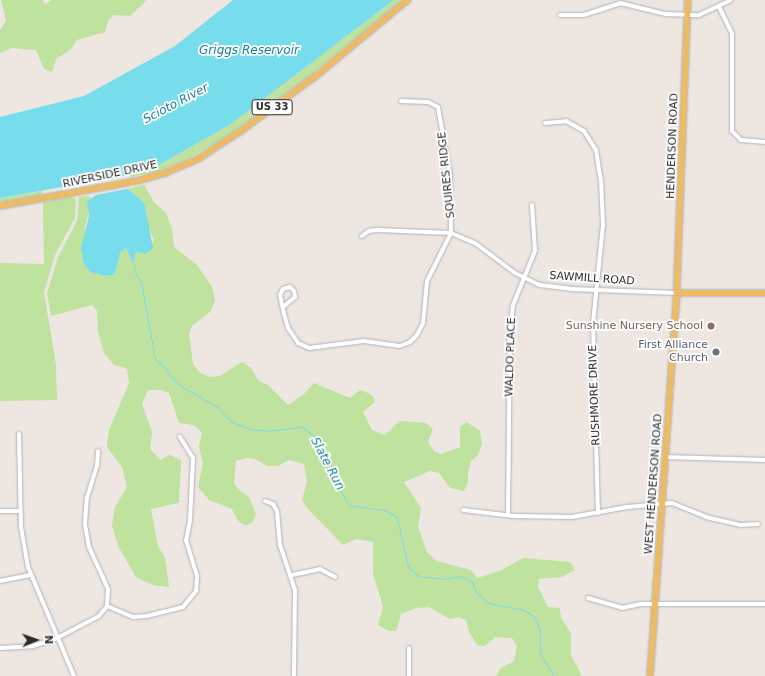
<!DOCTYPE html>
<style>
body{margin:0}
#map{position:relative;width:765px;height:676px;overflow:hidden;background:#eee6e0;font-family:"DejaVu Sans",sans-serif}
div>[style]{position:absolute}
.green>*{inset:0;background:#bfe29f}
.water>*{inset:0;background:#77dceb}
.stream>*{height:1px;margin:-0.5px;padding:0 0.5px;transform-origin:0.5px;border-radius:0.5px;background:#77dceb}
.roads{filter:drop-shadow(0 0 1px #b0b4bc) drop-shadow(0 0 1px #b0b4bc)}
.minor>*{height:4px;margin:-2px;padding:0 2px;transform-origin:2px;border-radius:2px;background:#fff}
.major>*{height:5.5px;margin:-2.75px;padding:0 2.75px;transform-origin:2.75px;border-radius:2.75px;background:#edbb66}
.dots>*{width:11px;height:11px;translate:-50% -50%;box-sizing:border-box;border:2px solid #fff;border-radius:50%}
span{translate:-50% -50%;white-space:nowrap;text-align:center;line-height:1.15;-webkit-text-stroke:3.5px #fff;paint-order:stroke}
.shield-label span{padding:1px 3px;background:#fff;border:1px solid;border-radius:3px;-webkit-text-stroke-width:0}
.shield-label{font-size:10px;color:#2d2d2d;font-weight:700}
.street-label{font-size:11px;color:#2d2d2d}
.education-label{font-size:11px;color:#785e54}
.right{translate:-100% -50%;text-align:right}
.worship-label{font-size:11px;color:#5b616d}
.water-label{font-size:12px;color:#127e9b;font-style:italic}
.north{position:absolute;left:16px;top:620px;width:40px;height:40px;-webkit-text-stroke:3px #fff;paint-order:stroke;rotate:88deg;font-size:11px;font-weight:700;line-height:16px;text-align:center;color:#2d2d2d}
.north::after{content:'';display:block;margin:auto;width:14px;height:18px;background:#2d2d2d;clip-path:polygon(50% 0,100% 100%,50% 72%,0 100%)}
</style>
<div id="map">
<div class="green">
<i style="clip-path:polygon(1px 0,42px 0,45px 4px,52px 0,147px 0,130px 16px,114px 15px,109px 19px,105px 32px,77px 40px,70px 50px,56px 59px,52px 72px,44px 69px,36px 50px,12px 48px,0 53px,0 30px,6px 21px)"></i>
<i style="clip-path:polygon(394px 0,403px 0,298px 85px,227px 136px,186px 160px,158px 171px,131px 177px,130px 175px,159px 165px,231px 124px)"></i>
<i style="clip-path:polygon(144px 185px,154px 202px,166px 213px,172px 229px,174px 247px,197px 265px,212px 287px,215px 300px,211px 311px,192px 326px,189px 334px,193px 364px,200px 373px,210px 377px,220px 376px,242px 362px,251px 368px,259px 381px,268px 385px,288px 405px,304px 394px,314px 383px,350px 398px,360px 390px,366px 392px,373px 396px,375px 402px,363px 412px,372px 430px,385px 435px,399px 421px,426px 423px,433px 429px,428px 442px,434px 451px,441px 454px,460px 447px,460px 427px,467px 422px,480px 431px,482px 444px,478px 455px,471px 461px,468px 472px,468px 483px,464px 491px,450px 488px,439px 473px,430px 471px,404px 482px,421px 508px,418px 527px,427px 552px,437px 561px,471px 570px,477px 578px,500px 571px,523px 558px,570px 562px,575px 570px,562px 577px,539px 579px,538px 587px,548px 607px,560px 608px,561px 618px,571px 633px,571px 655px,582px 676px,496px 676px,501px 668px,514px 661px,517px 646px,512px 638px,495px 637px,485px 646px,477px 645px,469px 632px,466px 620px,459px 617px,450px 619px,429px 607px,416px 608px,401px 614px,396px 631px,389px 631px,378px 625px,383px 607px,373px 573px,373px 542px,356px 539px,343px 545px,307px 508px,302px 500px,307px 482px,304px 464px,289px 460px,278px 466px,267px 466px,255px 459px,246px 458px,236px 461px,234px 483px,239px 490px,249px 497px,256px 514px,253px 522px,245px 526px,238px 521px,232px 509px,209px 500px,198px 487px,203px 463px,199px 446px,202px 433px,194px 425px,179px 423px,169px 393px,161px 390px,148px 390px,142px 404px,152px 432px,150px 449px,160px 460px,169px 455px,181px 460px,179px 503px,151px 509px,158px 546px,165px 558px,169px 587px,152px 585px,136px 577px,119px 548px,112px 526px,115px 507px,127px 487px,122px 467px,107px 447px,109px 430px,129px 383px,127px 369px,114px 365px,104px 353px,98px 331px,97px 311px,92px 305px,51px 316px,47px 293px,58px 257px,77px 221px,79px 197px,87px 196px,92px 198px,87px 202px,89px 211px,85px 228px,90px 272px,106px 276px,115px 274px,120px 253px,126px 248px,134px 264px,135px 254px,139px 252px,145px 254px,154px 240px,148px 227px,144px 202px,127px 189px)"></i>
<i style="clip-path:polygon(41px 191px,43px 193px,41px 195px,0 202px,0 198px)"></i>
<i style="clip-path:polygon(71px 197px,76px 199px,75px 218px,55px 255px,44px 292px,56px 365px,57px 400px,0 401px,0 263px,44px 264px,43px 202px)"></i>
</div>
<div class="water">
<i style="clip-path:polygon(233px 0,394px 0,231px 124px,159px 165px,130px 175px,0 198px,0 117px,84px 96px,175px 46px)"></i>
<i style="clip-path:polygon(127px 189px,144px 202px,153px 248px,145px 254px,138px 252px,135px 254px,134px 265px,126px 248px,120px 253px,115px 274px,106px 276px,90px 272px,84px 264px,81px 249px,89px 216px,87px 202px,96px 195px)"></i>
</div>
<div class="stream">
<i style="left:134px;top:265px;width:10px;rotate:79deg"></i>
<i style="left:136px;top:275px;width:9px;rotate:54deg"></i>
<i style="left:141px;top:282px;width:78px;rotate:79.7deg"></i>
<i style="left:155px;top:359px;width:11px;rotate:38deg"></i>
<i style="left:164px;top:366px;width:12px;rotate:59deg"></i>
<i style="left:170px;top:376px;width:15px;rotate:42deg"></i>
<i style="left:181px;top:386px;width:42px;rotate:30.3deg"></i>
<i style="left:217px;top:407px;width:21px;rotate:45deg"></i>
<i style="left:232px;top:422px;width:19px;rotate:21deg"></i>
<i style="left:250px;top:429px;width:18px;rotate:6deg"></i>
<i style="left:268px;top:431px;width:34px;rotate:-7deg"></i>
<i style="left:302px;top:427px;width:15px;rotate:37deg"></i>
<i style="left:314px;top:436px;width:38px;rotate:67deg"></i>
<i style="left:329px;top:471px;width:39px;rotate:60deg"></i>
<i style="left:349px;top:505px;width:35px;rotate:8deg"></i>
<i style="left:384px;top:510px;width:15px;rotate:28deg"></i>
<i style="left:397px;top:517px;width:51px;rotate:77.6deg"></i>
<i style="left:408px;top:567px;width:13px;rotate:42deg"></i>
<i style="left:418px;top:576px;width:28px;rotate:6deg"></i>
<i style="left:446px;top:579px;width:14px;rotate:-12deg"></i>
<i style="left:460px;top:576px;width:13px;rotate:23deg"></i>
<i style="left:472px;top:581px;width:12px;rotate:70deg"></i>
<i style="left:476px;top:592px;width:16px;rotate:43deg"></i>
<i style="left:488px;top:603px;width:36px;rotate:11deg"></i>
<i style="left:523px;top:610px;width:14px;rotate:30deg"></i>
<i style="left:535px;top:617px;width:15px;rotate:70deg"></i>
<i style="left:540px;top:631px;width:22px;rotate:90deg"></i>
<i style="left:540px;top:653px;width:27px;rotate:59deg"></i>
</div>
<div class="roads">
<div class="minor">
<i style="left:719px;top:7px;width:30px;rotate:64deg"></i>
<i style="left:732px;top:34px;width:97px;rotate:90deg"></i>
<i style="left:732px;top:131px;width:13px;rotate:45deg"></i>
<i style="left:741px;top:140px;width:24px;rotate:5deg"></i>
<i style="left:560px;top:15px;width:24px"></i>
<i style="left:584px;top:15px;width:38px;rotate:-18deg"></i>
<i style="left:620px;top:3px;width:46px;rotate:13.7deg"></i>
<i style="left:665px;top:14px;width:34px;rotate:2deg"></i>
<i style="left:699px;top:15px;width:35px;rotate:-25deg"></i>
<i style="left:545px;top:123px;width:21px;rotate:-5deg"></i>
<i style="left:566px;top:121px;width:21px;rotate:29deg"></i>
<i style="left:584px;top:131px;width:22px;rotate:58deg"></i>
<i style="left:596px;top:150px;width:30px;rotate:81deg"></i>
<i style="left:601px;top:180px;width:45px;rotate:87.5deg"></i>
<i style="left:603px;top:225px;width:100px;rotate:95.8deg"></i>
<i style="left:593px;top:324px;width:189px;rotate:88.5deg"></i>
<i style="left:362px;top:236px;width:9px;rotate:-36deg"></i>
<i style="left:369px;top:231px;width:8px;rotate:-7deg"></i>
<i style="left:377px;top:230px;width:74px;rotate:2.3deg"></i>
<i style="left:451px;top:233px;width:26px;rotate:23deg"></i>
<i style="left:475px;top:243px;width:50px;rotate:36.9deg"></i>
<i style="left:515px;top:273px;width:28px;rotate:26deg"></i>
<i style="left:540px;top:285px;width:31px;rotate:7deg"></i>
<i style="left:571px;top:289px;width:106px;rotate:2.2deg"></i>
<i style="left:283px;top:307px;width:16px;rotate:-40deg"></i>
<i style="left:295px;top:297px;width:6px;rotate:-99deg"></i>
<i style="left:294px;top:291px;width:6px;rotate:-135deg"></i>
<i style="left:290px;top:287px;width:7px;rotate:164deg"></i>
<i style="left:283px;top:289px;width:7px;rotate:117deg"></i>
<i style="left:280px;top:295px;width:19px;rotate:78deg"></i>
<i style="left:284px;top:314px;width:15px;rotate:74deg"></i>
<i style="left:288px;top:328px;width:18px;rotate:56deg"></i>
<i style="left:298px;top:343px;width:12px;rotate:24deg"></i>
<i style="left:309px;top:348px;width:55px;rotate:-7.3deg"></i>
<i style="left:364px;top:341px;width:36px;rotate:8deg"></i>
<i style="left:400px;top:346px;width:11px;rotate:-22deg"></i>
<i style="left:410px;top:342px;width:10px;rotate:-45deg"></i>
<i style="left:417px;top:335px;width:13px;rotate:-63deg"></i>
<i style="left:423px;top:323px;width:42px;rotate:-84.6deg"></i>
<i style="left:427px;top:281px;width:54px;rotate:-63.4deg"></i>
<i style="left:451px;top:233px;width:58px;rotate:-91deg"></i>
<i style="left:450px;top:175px;width:69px;rotate:-100deg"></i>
<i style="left:438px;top:107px;width:11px;rotate:-153deg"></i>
<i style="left:428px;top:102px;width:27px;rotate:-178deg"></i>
<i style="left:19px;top:434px;width:93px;rotate:88.8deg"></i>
<i style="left:21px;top:527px;width:41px;rotate:80.1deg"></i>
<i style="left:28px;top:567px;width:118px;rotate:67.1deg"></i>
<i style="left:666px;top:457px;width:99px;rotate:1.7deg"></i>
<i style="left:265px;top:501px;width:9px;rotate:21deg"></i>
<i style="left:273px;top:504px;width:8px;rotate:60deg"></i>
<i style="left:277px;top:511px;width:34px;rotate:85deg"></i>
<i style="left:280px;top:545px;width:47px;rotate:71.6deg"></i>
<i style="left:295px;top:590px;width:86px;rotate:90.7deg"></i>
<i style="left:463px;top:510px;width:51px;rotate:6.7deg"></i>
<i style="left:514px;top:516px;width:58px;rotate:1deg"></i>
<i style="left:572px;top:517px;width:56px;rotate:-10.3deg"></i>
<i style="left:627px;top:507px;width:45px;rotate:-5.1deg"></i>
<i style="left:672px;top:503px;width:37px;rotate:22deg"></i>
<i style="left:706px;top:517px;width:36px;rotate:13deg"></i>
<i style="left:741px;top:525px;width:17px;rotate:-3deg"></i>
<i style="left:0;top:511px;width:20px"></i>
<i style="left:508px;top:515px;width:182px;rotate:-89.4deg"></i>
<i style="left:510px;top:333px;width:28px;rotate:-84deg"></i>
<i style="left:513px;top:305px;width:58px;rotate:-67.8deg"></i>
<i style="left:535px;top:251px;width:46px;rotate:-93.7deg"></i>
<i style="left:292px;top:575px;width:29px;rotate:-12deg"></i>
<i style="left:320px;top:569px;width:17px;rotate:28deg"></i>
<i style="left:0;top:581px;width:31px;rotate:-11deg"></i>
<i style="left:588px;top:598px;width:35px;rotate:16deg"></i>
<i style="left:622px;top:608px;width:19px;rotate:-12deg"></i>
<i style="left:641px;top:604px;width:124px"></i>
<i style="left:107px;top:606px;width:28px;rotate:23deg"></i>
<i style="left:133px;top:617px;width:14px;rotate:-4deg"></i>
<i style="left:147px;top:616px;width:37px;rotate:-14deg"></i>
<i style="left:183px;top:607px;width:21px;rotate:-51deg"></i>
<i style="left:196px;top:591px;width:15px;rotate:-86deg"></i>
<i style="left:197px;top:576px;width:37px;rotate:-107deg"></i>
<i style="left:186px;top:541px;width:21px;rotate:-79deg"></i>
<i style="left:190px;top:520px;width:62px;rotate:-87.2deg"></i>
<i style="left:193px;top:458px;width:25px;rotate:-122deg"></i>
<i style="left:0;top:648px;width:33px;rotate:-3deg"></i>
<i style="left:33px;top:646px;width:25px;rotate:-18deg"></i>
<i style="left:57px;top:638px;width:47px;rotate:-27.6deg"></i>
<i style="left:99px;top:616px;width:13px;rotate:-51deg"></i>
<i style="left:107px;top:606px;width:17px;rotate:-87deg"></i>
<i style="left:108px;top:589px;width:46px;rotate:-114.3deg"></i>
<i style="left:89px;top:547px;width:23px;rotate:-100deg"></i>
<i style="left:85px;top:524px;width:26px;rotate:-86deg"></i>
<i style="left:87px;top:498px;width:34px;rotate:-73deg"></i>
<i style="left:97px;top:466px;width:15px;rotate:-86deg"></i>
<i style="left:409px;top:648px;width:28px;rotate:90deg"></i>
</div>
<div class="major">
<i style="left:0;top:206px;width:143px;rotate:-10.4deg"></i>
<i style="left:141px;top:180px;width:25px;rotate:-16deg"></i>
<i style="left:165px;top:173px;width:36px;rotate:-23deg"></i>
<i style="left:198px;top:159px;width:51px;rotate:-33.1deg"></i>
<i style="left:241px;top:131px;width:93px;rotate:-36.3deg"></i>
<i style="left:316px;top:76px;width:119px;rotate:-39.6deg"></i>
<i style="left:677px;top:293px;width:88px"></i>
<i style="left:650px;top:676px;width:370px;rotate:-86deg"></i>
<i style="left:676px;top:307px;width:307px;rotate:-87.8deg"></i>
</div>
</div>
<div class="dots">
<i style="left:711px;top:326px;background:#8d6e63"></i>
<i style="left:716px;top:352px;background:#6b7280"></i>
</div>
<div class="shield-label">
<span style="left:272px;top:107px">US 33</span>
</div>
<div class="street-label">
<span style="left:673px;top:146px;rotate:-88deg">HENDERSON ROAD</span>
<span style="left:110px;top:175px;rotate:-12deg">RIVERSIDE DRIVE</span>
<span style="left:447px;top:175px;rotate:-96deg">SQUIRES RIDGE</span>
<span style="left:592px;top:279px;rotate:4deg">SAWMILL ROAD</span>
<span style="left:511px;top:357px;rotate:-88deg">WALDO PLACE</span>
<span style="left:595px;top:395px;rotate:-92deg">RUSHMORE DRIVE</span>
<span style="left:654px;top:484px;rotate:-86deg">WEST HENDERSON ROAD</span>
</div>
<div class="education-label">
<span class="right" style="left:703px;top:326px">Sunshine Nursery School</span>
</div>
<div class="worship-label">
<span class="right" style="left:708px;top:352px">First Alliance<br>Church</span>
</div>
<div class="water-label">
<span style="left:249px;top:51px">Griggs Reservoir</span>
<span style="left:176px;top:104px;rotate:-28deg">Scioto River</span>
<span style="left:327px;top:464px;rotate:62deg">Slate Run</span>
</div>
<div class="north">N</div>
</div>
